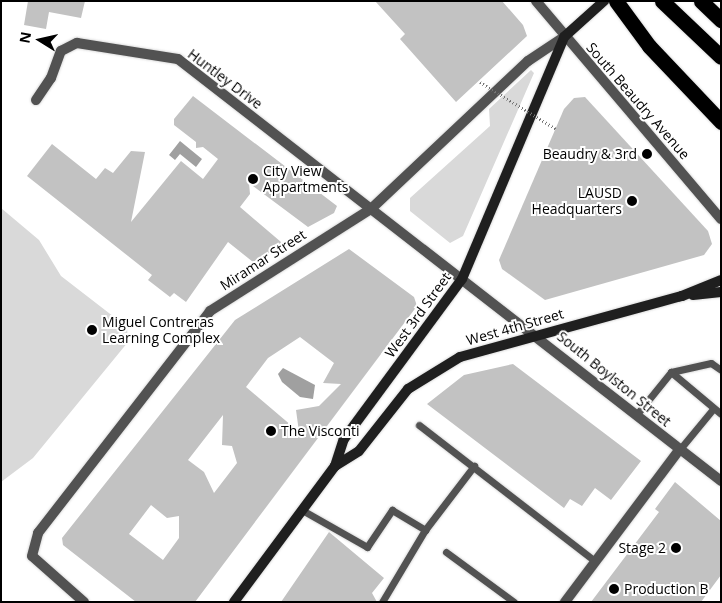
<!DOCTYPE html>
<style>
body{margin:0}
#map{position:relative;width:722px;height:603px;overflow:hidden;background:#fff;font-family:"Open Sans",sans-serif}
div>[style]{position:absolute}
.green>*{inset:0;background:#d9d9d9}
.water>*{inset:0;background:#a0a0a0}
.building>*{inset:0;background:#c2c2c2}
.roads{filter:drop-shadow(0 0 1px #dbdbdb) drop-shadow(0 0 1px #dbdbdb)}
.service>*{height:7px;margin:-3.5px;padding:0 3.5px;transform-origin:3.5px;border-radius:3.5px;background:#525252}
.minor>*{height:10px;margin:-5px;padding:0 5px;transform-origin:5px;border-radius:5px;background:#525252}
.tertiary>*{height:10px;margin:-5px;padding:0 5px;transform-origin:5px;border-radius:5px;background:#525252}
.secondary>*{height:10px;margin:-5px;padding:0 5px;transform-origin:5px;border-radius:5px;background:#1f1f1f}
.motorway>*{height:15px;margin:-7.5px;padding:0 7.5px;transform-origin:7.5px;border-radius:7.5px;background:#000}
.path-bridge>*{height:3px;margin-top:-1.5px;transform-origin:0;background:repeating-linear-gradient(90deg,#747474 0 1px,transparent 0 3.5px)}
.dots>*{width:14px;height:14px;translate:-50% -50%;box-sizing:border-box;border:2px solid #fff;border-radius:50%}
span{translate:-50% -50%;white-space:nowrap;text-align:center;line-height:1.15;-webkit-text-stroke:4px #fff;paint-order:stroke}
.street-label{font-size:14px;color:#000}
.poi-label{font-size:14px;color:#000}
.right{translate:-100% -50%;text-align:right}
.left{translate:0 -50%;text-align:left}
.frame{position:absolute;inset:0;border:2px solid #000;pointer-events:none}
.north{position:absolute;left:15px;top:15px;width:50px;height:50px;-webkit-text-stroke:4px #fff;paint-order:stroke;rotate:280deg;font-size:14px;font-weight:700;line-height:20px;text-align:center;color:#000}
.north::after{content:'';display:block;margin:auto;width:18px;height:22px;background:#000;clip-path:polygon(50% 0,100% 100%,50% 72%,0 100%)}
</style>
<div id="map">
<div class="green">
<i style="clip-path:polygon(531px 70px,534px 73px,463px 236px,450px 243px,410px 211px,410px 198px,490px 126px,489px 109px)"></i>
<i style="clip-path:polygon(1px 208px,39px 240px,61px 276px,127px 327px,128px 342px,33px 458px,1px 482px)"></i>
</div>
<div class="water">
<i style="clip-path:polygon(180px 141px,202px 159px,196px 167px,180px 154px,175px 160px,169px 155px)"></i>
<i style="clip-path:polygon(283px 368px,315px 385px,313px 399px,300px 397px,282px 382px,278px 374px)"></i>
</div>
<div class="building">
<i style="clip-path:polygon(28px 1px,85px 1px,81px 18px,49px 12px,46px 29px,24px 25px)"></i>
<i style="clip-path:polygon(375px 1px,502px 1px,523px 25px,527px 36px,456px 102px,400px 39px,405px 34px)"></i>
<i style="clip-path:polygon(193px 96px,337px 206px,334px 213px,308px 227px,249px 183px,250px 194px,240px 207px,281px 242px,278px 248px,253px 262px,228px 242px,186px 302px,174px 293px,170px 297px,148px 280px,152px 275px,27px 176px,52px 144px,96px 179px,105px 168px,113px 173px,131px 151px,145px 152px,131px 222px,181px 161px,203px 179px,218px 159px,203px 147px,196px 148px,196px 142px,174px 125px,174px 119px)"></i>
<i style="clip-path:polygon(585px 97px,708px 231px,712px 244px,704px 255px,545px 300px,502px 269px,499px 260px,564px 109px,574px 98px)"></i>
<i style="clip-path:polygon(evenodd,349px 249px,414px 297px,417px 306px,195px 602px,136px 602px,63px 545px,62px 538px,235px 320px,349px 249px,300px 337px,334px 363px,323px 383px,341px 384px,319px 406px,296px 410px,299px 432px,246px 387px,268px 358px,300px 337px,349px 249px,223px 415px,222px 445px,232px 446px,237px 463px,214px 493px,204px 472px,188px 460px,223px 415px,349px 249px,151px 505px,167px 518px,179px 516px,179px 538px,163px 560px,129px 534px,151px 505px)"></i>
<i style="clip-path:polygon(513px 364px,641px 461px,611px 500px,595px 488px,582px 506px,570px 499px,564px 508px,427px 404px,464px 375px)"></i>
<i style="clip-path:polygon(675px 482px,721px 521px,721px 575px,701px 602px,591px 602px,659px 512px,655px 509px)"></i>
<i style="clip-path:polygon(329px 532px,384px 578px,372px 593px,377px 602px,281px 602px)"></i>
</div>
<div class="roads">
<div class="service">
<i style="left:721px;top:370px;width:12px;rotate:-145deg"></i>
<i style="left:711px;top:363px;width:41px;rotate:167.3deg"></i>
<i style="left:671px;top:372px;width:65px;rotate:40deg"></i>
<i style="left:637px;top:414px;width:54px;rotate:-51deg"></i>
<i style="left:419px;top:425px;width:222px;rotate:37.7deg"></i>
<i style="left:680px;top:449px;width:52px;rotate:-50.5deg"></i>
<i style="left:302px;top:510px;width:75px;rotate:29.6deg"></i>
<i style="left:367px;top:547px;width:45px;rotate:-56deg"></i>
<i style="left:392px;top:510px;width:39px;rotate:31deg"></i>
<i style="left:425px;top:530px;width:81px;rotate:-52.6deg"></i>
<i style="left:446px;top:552px;width:84px;rotate:36.3deg"></i>
<i style="left:382px;top:602px;width:84px;rotate:-59.2deg"></i>
</div>
<div class="minor">
<i style="left:36px;top:100px;width:27px;rotate:-56deg"></i>
<i style="left:51px;top:78px;width:29px;rotate:-70deg"></i>
<i style="left:61px;top:51px;width:18px;rotate:-27deg"></i>
<i style="left:77px;top:43px;width:102px;rotate:9deg"></i>
<i style="left:178px;top:59px;width:688px;rotate:37.85deg"></i>
<i style="left:84px;top:602px;width:69px;rotate:-138.5deg"></i>
<i style="left:32px;top:556px;width:24px;rotate:-75deg"></i>
<i style="left:38px;top:533px;width:281px;rotate:-52.2deg"></i>
<i style="left:210px;top:311px;width:192px;rotate:-32.4deg"></i>
<i style="left:372px;top:208px;width:214px;rotate:-43.3deg"></i>
<i style="left:528px;top:61px;width:43px;rotate:-33.7deg"></i>
<i style="left:565px;top:602px;width:191px;rotate:-53.1deg"></i>
</div>
<div class="tertiary">
<i style="left:536px;top:1px;width:286px;rotate:49.7deg"></i>
</div>
<div class="secondary">
<i style="left:693px;top:295px;width:28px;rotate:-6deg"></i>
<i style="left:335px;top:466px;width:28px;rotate:-32deg"></i>
<i style="left:359px;top:451px;width:79px;rotate:-51.7deg"></i>
<i style="left:408px;top:389px;width:61px;rotate:-31.6deg"></i>
<i style="left:460px;top:357px;width:230px;rotate:-15.4deg"></i>
<i style="left:682px;top:296px;width:42px;rotate:-22.3deg"></i>
<i style="left:234px;top:602px;width:169px;rotate:-53.4deg"></i>
<i style="left:335px;top:466px;width:28px;rotate:-72deg"></i>
<i style="left:344px;top:439px;width:199px;rotate:-53.6deg"></i>
<i style="left:462px;top:279px;width:263px;rotate:-67.1deg"></i>
<i style="left:564px;top:37px;width:54px;rotate:-42deg"></i>
</div>
<div class="motorway">
<i style="left:616px;top:1px;width:56px;rotate:53.7deg"></i>
<i style="left:649px;top:46px;width:105px;rotate:46.5deg"></i>
<i style="left:662px;top:1px;width:81px;rotate:43.5deg"></i>
<i style="left:701px;top:1px;width:28px;rotate:44deg"></i>
</div>
</div>
<div class="path-bridge">
<i style="left:480px;top:82px;width:89px;rotate:31.7deg"></i>
</div>
<div class="dots">
<i style="left:647px;top:154px;background:#000"></i>
<i style="left:253px;top:179px;background:#000"></i>
<i style="left:632px;top:201px;background:#000"></i>
<i style="left:92px;top:330px;background:#000"></i>
<i style="left:271px;top:431px;background:#000"></i>
<i style="left:676px;top:548px;background:#000"></i>
<i style="left:614px;top:589px;background:#000"></i>
</div>
<div class="street-label">
<span style="left:225px;top:79px;rotate:37deg">Huntley Drive</span>
<span style="left:638px;top:101px;rotate:49deg">South Beaudry Avenue</span>
<span style="left:263px;top:260px;rotate:-33deg">Miramar Street</span>
<span style="left:418px;top:315px;rotate:-54deg">West 3rd Street</span>
<span style="left:515px;top:327px;rotate:-16deg">West 4th Street</span>
<span style="left:614px;top:379px;rotate:39deg">South Boylston Street</span>
</div>
<div class="poi-label">
<span class="right" style="left:637px;top:154px">Beaudry &amp; 3rd</span>
<span class="left" style="left:263px;top:179px">City View<br>Appartments</span>
<span class="right" style="left:622px;top:201px">LAUSD<br>Headquarters</span>
<span class="left" style="left:102px;top:330px">Miguel Contreras<br>Learning Complex</span>
<span class="left" style="left:281px;top:431px">The Visconti</span>
<span class="right" style="left:666px;top:548px">Stage 2</span>
<span class="left" style="left:624px;top:589px">Production B</span>
</div>
<div class="frame"></div>
<div class="north">N</div>
</div>
